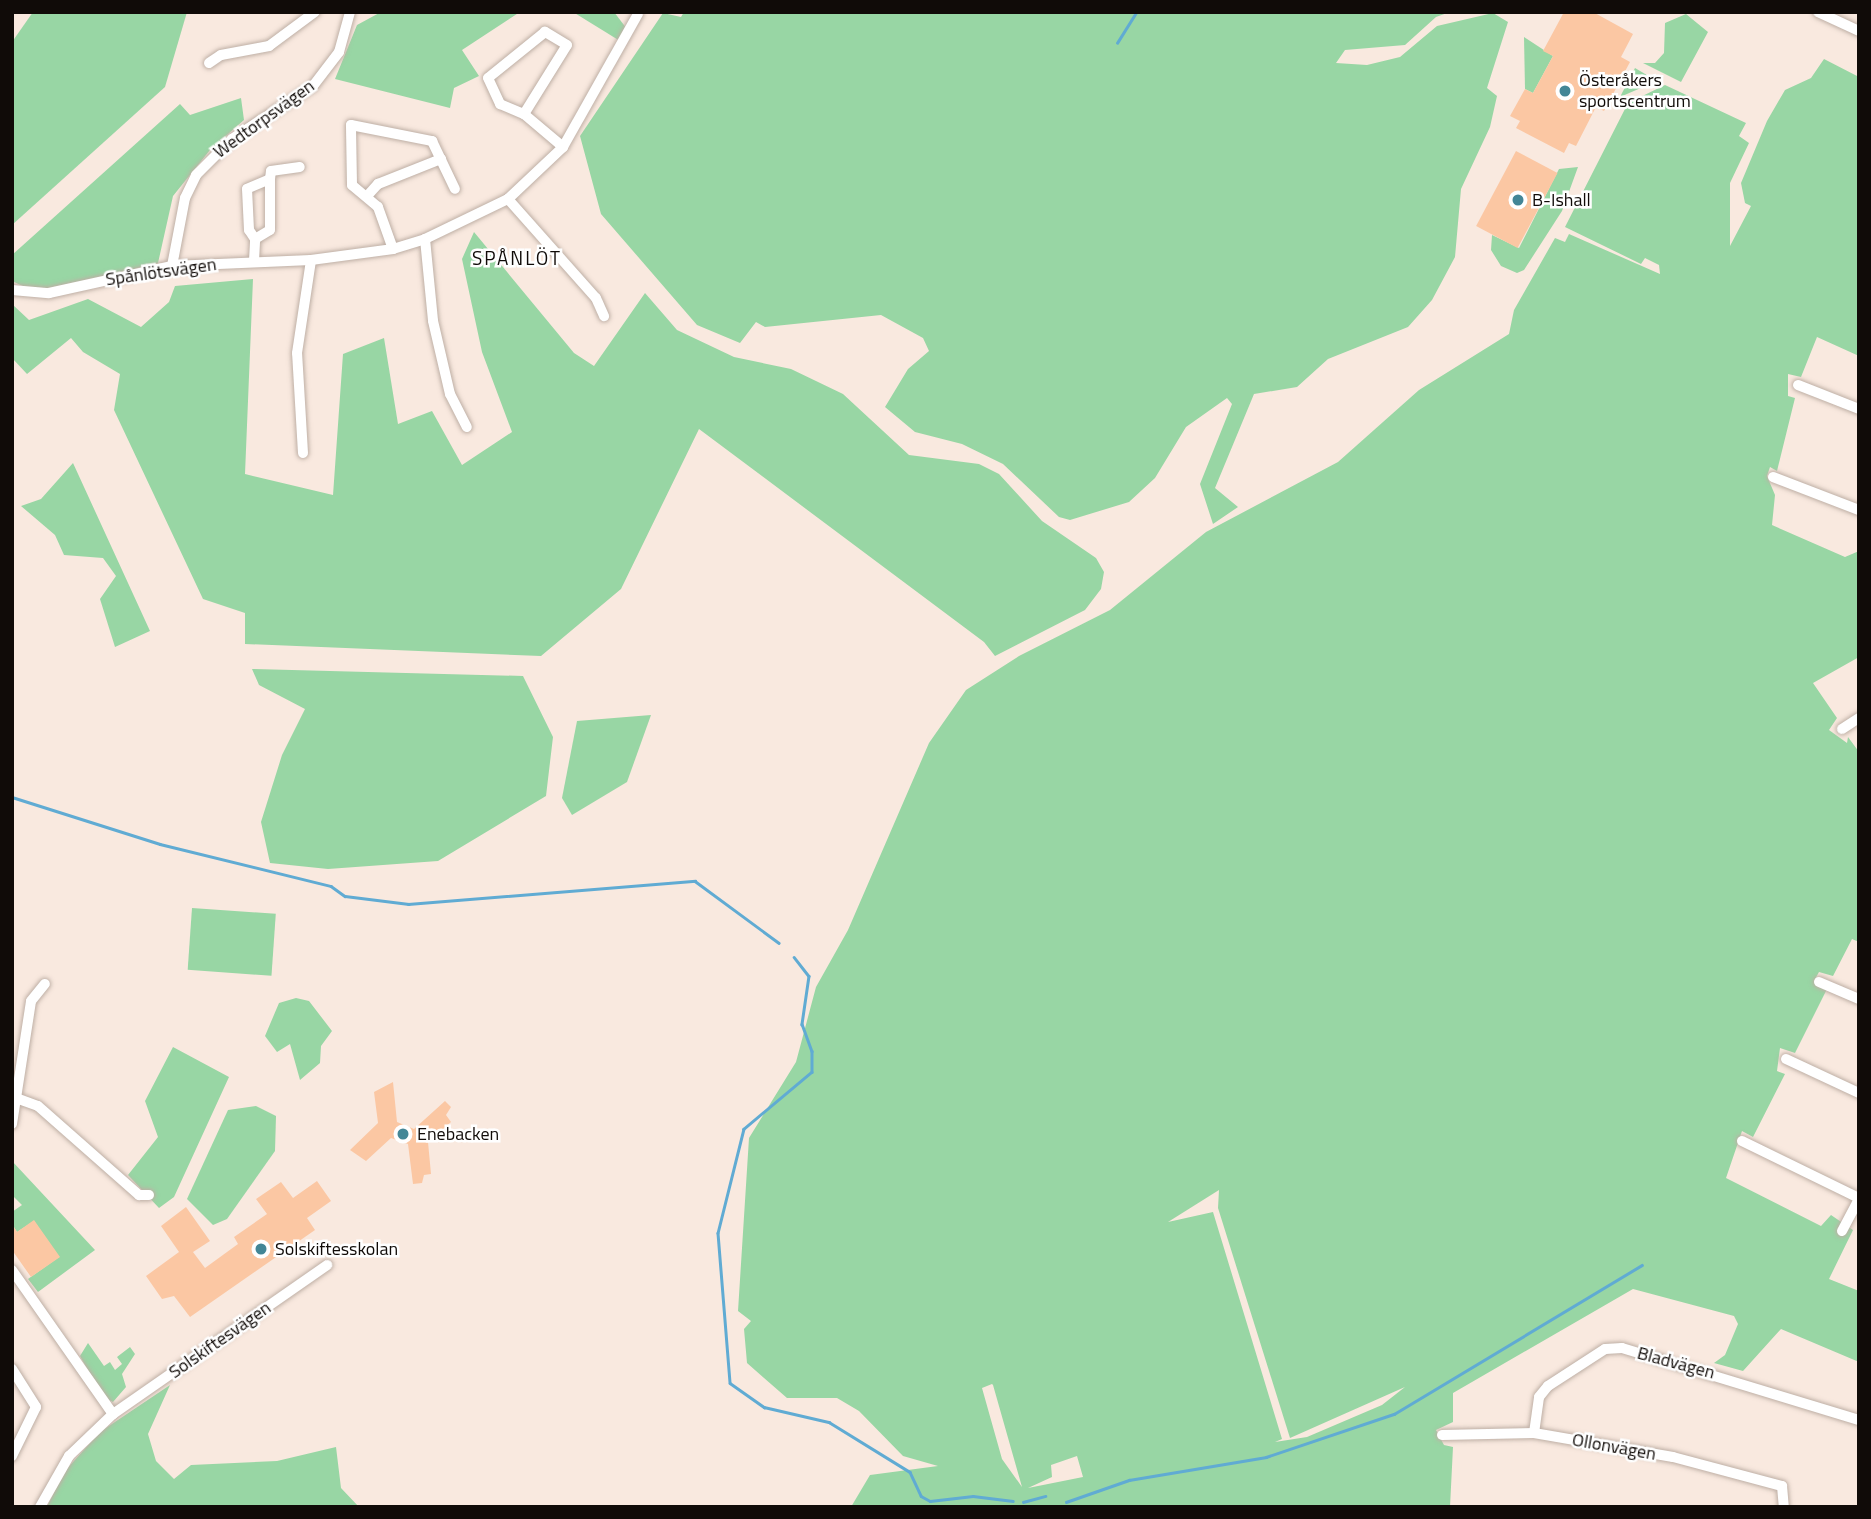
<!DOCTYPE html>
<meta charset="utf-8">
<style>
body{margin:0}
#map{position:relative;width:1871px;height:1519px;overflow:hidden;background:#f9e9df;font-family:"Titillium Web",sans-serif}
div>[style]{position:absolute}
.green>*{inset:0;background:#98d6a4;transform-origin:0 0}
.stream>*{height:2.5px;margin:-1.25px;padding:0 1.25px;transform-origin:1.25px;border-radius:1.25px;background:#60abd3}
.building>*{inset:0;background:#fbc7a3;transform-origin:0 0}
.roads{filter:drop-shadow(0 0 2px #beafa5) drop-shadow(0 0 2px #beafa5)}
.minor>*{height:10px;margin:-5px;padding:0 5px;transform-origin:5px;border-radius:5px;background:#fff}
.dots>*{width:19px;height:19px;translate:-50% -50%;box-sizing:border-box;border:4px solid #fff;border-radius:50%}
span{translate:-50% -50%;white-space:nowrap;text-align:center;line-height:1.15;-webkit-text-stroke:5px #fff;paint-order:stroke}
.poi-label{font-size:18px;color:#100b08}
.left{translate:0 -50%;text-align:left}
.street-label{font-size:18px;color:#100b08}
.neighbourhood-label{font-size:19px;color:#100b08;letter-spacing:2px}
.frame{position:absolute;inset:0;border:14px solid #100b08;pointer-events:none}
</style>
<div id="map">
<div class="green">
<i style="clip-path:polygon(33px 12px,187px 12px,165px 87px,12px 225px,12px 42px)"></i>
<i style="clip-path:polygon(381px 12px,520px 12px,462px 50px,479px 76px,454px 88px,450px 108px,335px 79px,357px 25px)"></i>
<i style="clip-path:polygon(573px 12px,614px 12px,627px 29px,620px 41px)"></i>
<i style="clip-path:polygon(684px 12px,1450px 12px,1436px 17px,1405px 45px,1345px 50px,1336px 63px,1367px 65px,1400px 57px,1437px 26px,1493px 13px,1508px 22px,1487px 88px,1497px 96px,1490px 127px,1461px 189px,1455px 257px,1432px 300px,1408px 327px,1328px 359px,1297px 387px,1254px 394px,1215px 488px,1238px 507px,1213px 524px,1200px 484px,1232px 404px,1227px 398px,1186px 427px,1155px 478px,1129px 502px,1070px 520px,1059px 517px,1003px 464px,962px 444px,915px 432px,885px 407px,908px 369px,929px 351px,923px 338px,881px 315px,765px 327px,756px 322px,740px 343px,697px 325px,601px 214px,580px 136px,663px 13px,681px 17px)"></i>
<i style="clip-path:polygon(1686px 14px,1708px 32px,1681px 82px,1643px 63px,1655px 63px,1664px 53px,1665px 23px)"></i>
<i style="clip-path:polygon(1524px 37px,1553px 56px,1533px 93px,1525px 89px)"></i>
<i style="clip-path:polygon(evenodd,1824px 59px,1859px 77px,1859px 356px,1817px 337px,1801px 377px,1788px 374px,1788px 396px,1795px 398px,1777px 471px,1770px 467px,1767px 476px,1775px 495px,1772px 525px,1845px 557px,1859px 551px,1859px 657px,1813px 683px,1837px 718px,1829px 730px,1847px 743px,1848px 737px,1859px 752px,1859px 942px,1852px 939px,1833px 976px,1819px 972px,1814px 981px,1827px 989px,1795px 1053px,1780px 1048px,1777px 1071px,1785px 1074px,1753px 1137px,1742px 1131px,1726px 1178px,1821px 1226px,1831px 1215px,1853px 1230px,1829px 1279px,1859px 1291px,1859px 1362px,1781px 1329px,1743px 1371px,1714px 1363px,1725px 1355px,1738px 1324px,1734px 1316px,1633px 1289px,1453px 1393px,1453px 1422px,1436px 1430px,1444px 1445px,1453px 1447px,1450px 1507px,851px 1507px,870px 1475px,938px 1466px,903px 1456px,859px 1411px,837px 1398px,787px 1398px,747px 1363px,744px 1329px,751px 1321px,738px 1311px,749px 1138px,796px 1062px,816px 987px,848px 930px,929px 743px,966px 690px,1019px 656px,1110px 610px,1206px 532px,1338px 462px,1419px 390px,1509px 334px,1514px 310px,1555px 238px,1565px 242px,1569px 234px,1660px 274px,1659px 265px,1645px 258px,1641px 264px,1565px 227px,1628px 103px,1665px 85px,1746px 123px,1739px 136px,1749px 143px,1730px 183px,1730px 246px,1751px 206px,1745px 203px,1741px 183px,1767px 121px,1785px 90px,1811px 78px,1824px 59px,1219px 1190px,1218px 1208px,1290px 1438px,1405px 1387px,1382px 1405px,1307px 1437px,1275px 1442px,1282px 1439px,1213px 1212px,1168px 1222px,1219px 1190px,1824px 59px,992px 1384px,993px 1385px,1022px 1487px,1002px 1459px,982px 1388px,992px 1384px,1824px 59px,1077px 1456px,1083px 1477px,1028px 1488px,1052px 1477px,1051px 1465px,1077px 1456px)"></i>
<i style="clip-path:polygon(1635px 68px,1657px 81px,1620px 97px)"></i>
<i style="clip-path:polygon(241px 98px,244px 120px,210px 150px,173px 196px,158px 263px,56px 288px,29px 289px,12px 281px,12px 255px,180px 104px,190px 115px)"></i>
<i style="clip-path:polygon(1578px 167px,1562px 211px,1524px 270px,1517px 273px,1501px 266px,1491px 250px,1492px 235px,1519px 248px,1559px 169px)"></i>
<i style="clip-path:polygon(474px 232px,574px 353px,594px 366px,645px 293px,677px 330px,734px 357px,791px 369px,843px 394px,909px 455px,979px 464px,999px 474px,1042px 521px,1096px 558px,1104px 572px,1101px 589px,1085px 610px,995px 656px,984px 642px,699px 429px,621px 589px,541px 656px,245px 644px,245px 613px,203px 599px,114px 410px,120px 374px,83px 352px,71px 338px,27px 374px,12px 358px,12px 304px,29px 320px,88px 299px,141px 327px,169px 302px,175px 286px,253px 279px,245px 474px,333px 495px,343px 354px,384px 338px,398px 424px,432px 411px,462px 465px,512px 432px,482px 352px,462px 259px)"></i>
<i style="clip-path:polygon(73px 463px,150px 631px,115px 647px,100px 599px,116px 576px,103px 558px,64px 555px,55px 535px,21px 506px,41px 499px)"></i>
<i style="clip-path:polygon(252px 669px,523px 676px,553px 737px,546px 796px,438px 861px,328px 869px,270px 863px,261px 822px,282px 755px,305px 709px,259px 685px)"></i>
<i style="clip-path:polygon(651px 715px,627px 782px,572px 815px,562px 798px,577px 721px)"></i>
<i style="left:192px;top:908px;width:84px;height:62px;rotate:4deg"></i>
<i style="clip-path:polygon(296px 998px,309px 1001px,332px 1031px,321px 1046px,320px 1063px,300px 1080px,290px 1044px,277px 1052px,265px 1036px,279px 1003px)"></i>
<i style="clip-path:polygon(173px 1047px,229px 1077px,174px 1197px,159px 1208px,128px 1175px,158px 1137px,145px 1101px)"></i>
<i style="clip-path:polygon(256px 1106px,276px 1116px,275px 1151px,227px 1219px,213px 1225px,187px 1199px,228px 1110px)"></i>
<i style="clip-path:polygon(12px 1161px,95px 1250px,38px 1292px,28px 1279px,59px 1257px,34px 1221px,17px 1232px,12px 1224px,12px 1212px,22px 1205px,12px 1195px)"></i>
<i style="clip-path:polygon(88px 1343px,104px 1366px,110px 1362px,115px 1370px,122px 1364px,117px 1357px,130px 1347px,135px 1354px,122px 1374px,126px 1387px,113px 1402px,103px 1397px,80px 1356px)"></i>
<i style="clip-path:polygon(170px 1385px,148px 1434px,156px 1461px,174px 1479px,191px 1465px,277px 1461px,336px 1447px,341px 1488px,359px 1507px,47px 1507px,64px 1472px,100px 1432px)"></i>
</div>
<div class="stream">
<i style="left:1117px;top:43px;width:36px;rotate:-58deg"></i>
<i style="left:12px;top:797px;width:155px;rotate:17.6deg"></i>
<i style="left:160px;top:844px;width:176px;rotate:13.8deg"></i>
<i style="left:331px;top:886px;width:17px;rotate:36deg"></i>
<i style="left:345px;top:896px;width:64px;rotate:7.2deg"></i>
<i style="left:408px;top:904px;width:288px;rotate:-4.6deg"></i>
<i style="left:695px;top:881px;width:104px;rotate:36.4deg"></i>
<i style="left:794px;top:957px;width:24px;rotate:52deg"></i>
<i style="left:809px;top:976px;width:49px;rotate:98.3deg"></i>
<i style="left:802px;top:1024px;width:29px;rotate:70deg"></i>
<i style="left:812px;top:1051px;width:21px;rotate:90deg"></i>
<i style="left:812px;top:1072px;width:89px;rotate:140deg"></i>
<i style="left:744px;top:1129px;width:107px;rotate:104deg"></i>
<i style="left:718px;top:1233px;width:150px;rotate:85.4deg"></i>
<i style="left:730px;top:1383px;width:42px;rotate:35.2deg"></i>
<i style="left:764px;top:1407px;width:67px;rotate:13deg"></i>
<i style="left:829px;top:1422px;width:95px;rotate:31.7deg"></i>
<i style="left:910px;top:1472px;width:26px;rotate:65deg"></i>
<i style="left:921px;top:1496px;width:10px;rotate:29deg"></i>
<i style="left:930px;top:1501px;width:43px;rotate:-6.6deg"></i>
<i style="left:973px;top:1496px;width:40px;rotate:7.1deg"></i>
<i style="left:1023px;top:1502px;width:23px;rotate:-15deg"></i>
<i style="left:1066px;top:1502px;width:67px;rotate:-19.2deg"></i>
<i style="left:1129px;top:1480px;width:139px;rotate:-9.5deg"></i>
<i style="left:1266px;top:1457px;width:135px;rotate:-18.6deg"></i>
<i style="left:1394px;top:1414px;width:289px;rotate:-31deg"></i>
</div>
<div class="building">
<i style="clip-path:polygon(1564px 12px,1593px 12px,1633px 34px,1621px 57px,1630px 62px,1604px 111px,1596px 107px,1576px 146px,1569px 143px,1564px 153px,1516px 128px,1520px 121px,1510px 116px,1525px 89px,1533px 93px,1553px 56px,1543px 51px)"></i>
<i style="left:1516px;top:151px;width:47px;height:85px;rotate:28deg"></i>
<i style="clip-path:polygon(393px 1082px,397px 1122px,414px 1129px,445px 1101px,451px 1107px,446px 1115px,451px 1122px,428px 1142px,431px 1174px,424px 1175px,422px 1183px,413px 1184px,408px 1144px,391px 1138px,366px 1161px,350px 1150px,378px 1123px,374px 1092px)"></i>
<i style="clip-path:polygon(317px 1181px,331px 1201px,307px 1218px,315px 1230px,190px 1317px,174px 1296px,162px 1299px,146px 1276px,179px 1252px,161px 1226px,186px 1207px,210px 1241px,193px 1252px,205px 1268px,238px 1244px,234px 1237px,267px 1214px,256px 1199px,281px 1182px,293px 1198px)"></i>
<i style="clip-path:polygon(34px 1220px,60px 1257px,31px 1277px,12px 1250px,12px 1224px,17px 1232px)"></i>
</div>
<div class="roads">
<div class="minor">
<i style="left:1818px;top:12px;width:45px;rotate:24.9deg"></i>
<i style="left:209px;top:63px;width:14px;rotate:-34deg"></i>
<i style="left:221px;top:55px;width:49px;rotate:-10.6deg"></i>
<i style="left:269px;top:46px;width:57px;rotate:-36.5deg"></i>
<i style="left:524px;top:114px;width:81px;rotate:-58.1deg"></i>
<i style="left:567px;top:45px;width:26px;rotate:-149deg"></i>
<i style="left:545px;top:32px;width:73px;rotate:141.1deg"></i>
<i style="left:488px;top:78px;width:29px;rotate:65deg"></i>
<i style="left:500px;top:104px;width:26px;rotate:23deg"></i>
<i style="left:524px;top:114px;width:51px;rotate:40.2deg"></i>
<i style="left:270px;top:179px;width:8px;rotate:-83deg"></i>
<i style="left:271px;top:171px;width:29px;rotate:-8deg"></i>
<i style="left:368px;top:195px;width:15px;rotate:-48deg"></i>
<i style="left:378px;top:184px;width:68px;rotate:-21.6deg"></i>
<i style="left:508px;top:199px;width:132px;rotate:48.4deg"></i>
<i style="left:596px;top:298px;width:20px;rotate:66deg"></i>
<i style="left:425px;top:239px;width:82px;rotate:84.4deg"></i>
<i style="left:433px;top:321px;width:75px;rotate:76.9deg"></i>
<i style="left:450px;top:394px;width:37px;rotate:63deg"></i>
<i style="left:393px;top:249px;width:45px;rotate:-109.7deg"></i>
<i style="left:378px;top:207px;width:34px;rotate:-140deg"></i>
<i style="left:352px;top:185px;width:60px;rotate:-91deg"></i>
<i style="left:351px;top:125px;width:83px;rotate:11.2deg"></i>
<i style="left:432px;top:141px;width:53px;rotate:64.4deg"></i>
<i style="left:254px;top:261px;width:22px;rotate:-87deg"></i>
<i style="left:255px;top:239px;width:17px;rotate:-31deg"></i>
<i style="left:270px;top:230px;width:51px;rotate:-90deg"></i>
<i style="left:270px;top:179px;width:25px;rotate:157deg"></i>
<i style="left:247px;top:189px;width:41px;rotate:87.2deg"></i>
<i style="left:249px;top:230px;width:11px;rotate:56deg"></i>
<i style="left:172px;top:266px;width:69px;rotate:-79.2deg"></i>
<i style="left:185px;top:198px;width:25px;rotate:-64deg"></i>
<i style="left:196px;top:175px;width:51px;rotate:-45deg"></i>
<i style="left:232px;top:139px;width:97px;rotate:-33.2deg"></i>
<i style="left:313px;top:86px;width:43px;rotate:-52.6deg"></i>
<i style="left:339px;top:52px;width:41px;rotate:-74.6deg"></i>
<i style="left:12px;top:290px;width:37px;rotate:5deg"></i>
<i style="left:49px;top:293px;width:126px;rotate:-12.4deg"></i>
<i style="left:172px;top:266px;width:139px;rotate:-2.5deg"></i>
<i style="left:311px;top:260px;width:83px;rotate:-7.6deg"></i>
<i style="left:393px;top:249px;width:34px;rotate:-17deg"></i>
<i style="left:425px;top:239px;width:92px;rotate:-25.7deg"></i>
<i style="left:508px;top:199px;width:76px;rotate:-43.4deg"></i>
<i style="left:563px;top:147px;width:153px;rotate:-60.6deg"></i>
<i style="left:1798px;top:385px;width:66px;rotate:21.5deg"></i>
<i style="left:303px;top:453px;width:100px;rotate:-93.4deg"></i>
<i style="left:297px;top:353px;width:94px;rotate:-81.4deg"></i>
<i style="left:1773px;top:477px;width:92px;rotate:21deg"></i>
<i style="left:1842px;top:729px;width:20px;rotate:-33deg"></i>
<i style="left:1819px;top:982px;width:43px;rotate:23deg"></i>
<i style="left:1786px;top:1059px;width:81px;rotate:25deg"></i>
<i style="left:16px;top:1098px;width:23px;rotate:20deg"></i>
<i style="left:38px;top:1106px;width:135px;rotate:41.4deg"></i>
<i style="left:139px;top:1195px;width:10px"></i>
<i style="left:12px;top:1124px;width:124px;rotate:-81.2deg"></i>
<i style="left:31px;top:1001px;width:22px;rotate:-51deg"></i>
<i style="left:1742px;top:1141px;width:130px;rotate:26deg"></i>
<i style="left:1842px;top:1231px;width:36px;rotate:-62deg"></i>
<i style="left:12px;top:1270px;width:176px;rotate:55deg"></i>
<i style="left:12px;top:1369px;width:45px;rotate:57.7deg"></i>
<i style="left:36px;top:1407px;width:55px;rotate:116.1deg"></i>
<i style="left:1534px;top:1433px;width:36px;rotate:-82deg"></i>
<i style="left:1539px;top:1397px;width:14px;rotate:-51deg"></i>
<i style="left:1548px;top:1386px;width:68px;rotate:-33deg"></i>
<i style="left:1605px;top:1349px;width:17px;rotate:-3deg"></i>
<i style="left:1622px;top:1348px;width:248px;rotate:16.9deg"></i>
<i style="left:1442px;top:1435px;width:92px;rotate:-1.2deg"></i>
<i style="left:1534px;top:1433px;width:141px;rotate:9.8deg"></i>
<i style="left:1673px;top:1457px;width:113px;rotate:14.9deg"></i>
<i style="left:1782px;top:1486px;width:21px;rotate:85deg"></i>
<i style="left:40px;top:1507px;width:59px;rotate:-60.4deg"></i>
<i style="left:69px;top:1456px;width:61px;rotate:-43.7deg"></i>
<i style="left:113px;top:1414px;width:261px;rotate:-34.8deg"></i>
</div>
</div>
<div class="dots">
<i style="left:1565px;top:91px;background:#438696"></i>
<i style="left:1518px;top:200px;background:#438696"></i>
<i style="left:403px;top:1134px;background:#438696"></i>
<i style="left:261px;top:1249px;background:#438696"></i>
</div>
<div class="poi-label">
<span class="left" style="left:1579px;top:91px">Österåkers<br>sportscentrum</span>
<span class="left" style="left:1532px;top:200px">B-Ishall</span>
<span class="left" style="left:417px;top:1134px">Enebacken</span>
<span class="left" style="left:275px;top:1249px">Solskiftesskolan</span>
</div>
<div class="street-label">
<span style="left:264px;top:119px;rotate:-36deg">Wedtorpsvägen</span>
<span style="left:161px;top:272px;rotate:-8deg">Spånlötsvägen</span>
<span style="left:220px;top:1340px;rotate:-35deg">Solskiftesvägen</span>
<span style="left:1676px;top:1363px;rotate:15deg">Bladvägen</span>
<span style="left:1614px;top:1447px;rotate:10deg">Ollonvägen</span>
</div>
<div class="neighbourhood-label">
<span style="left:517px;top:258px">SPÅNLÖT</span>
</div>
<div class="frame"></div>
</div>
